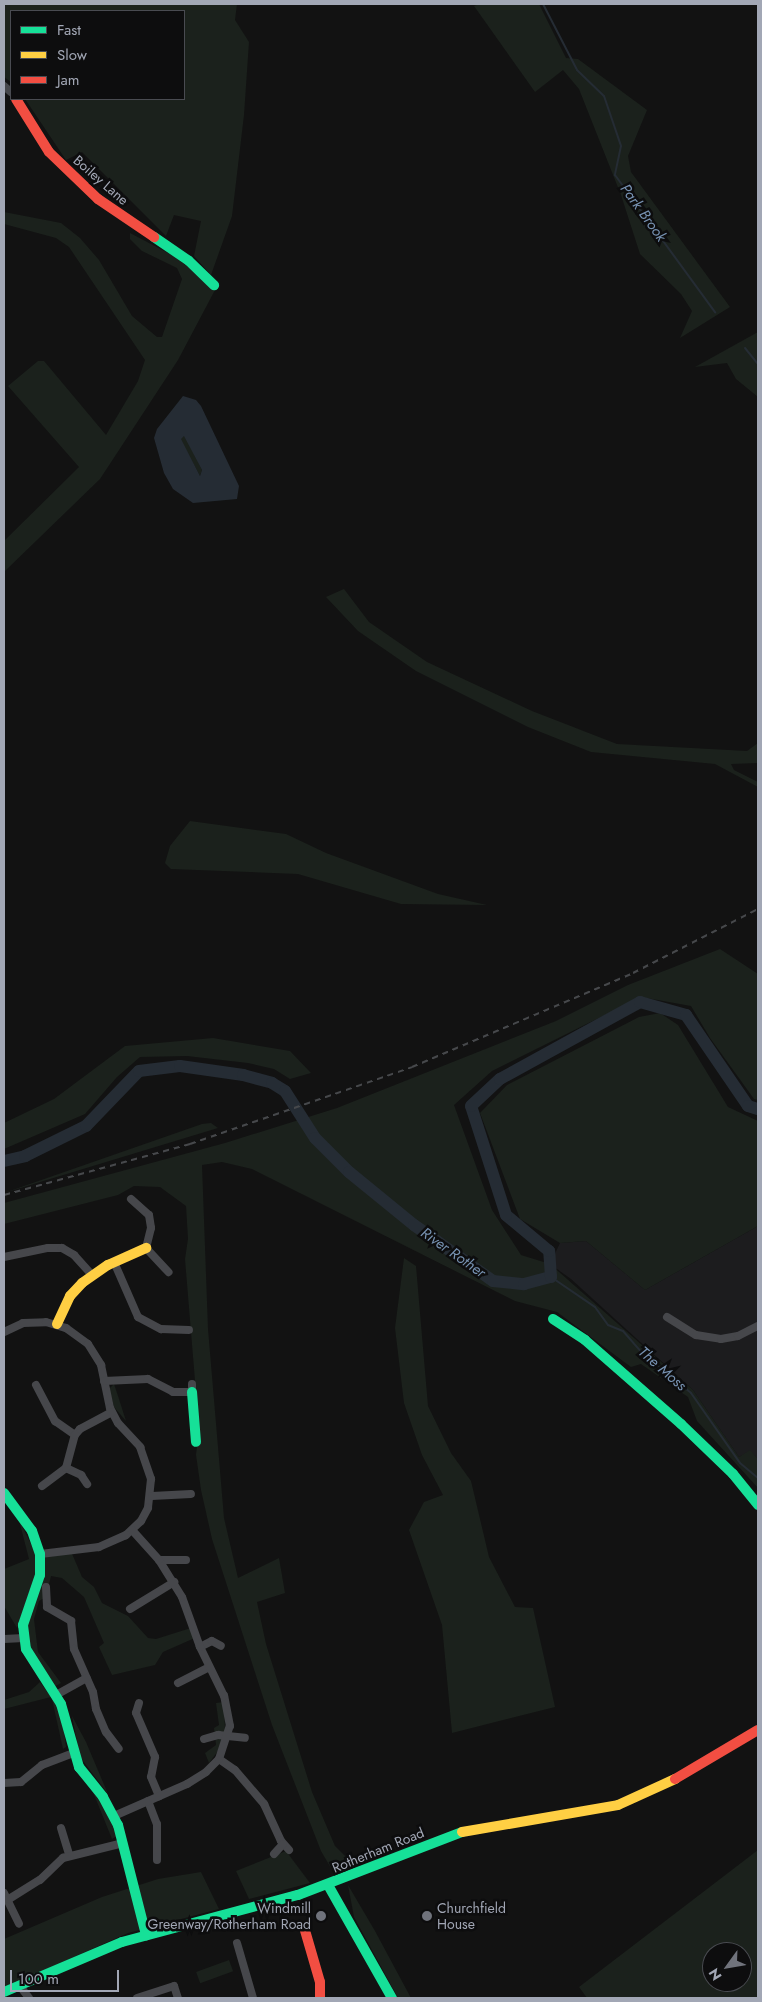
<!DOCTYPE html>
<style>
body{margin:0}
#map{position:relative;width:762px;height:2002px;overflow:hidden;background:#121212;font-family:Jost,sans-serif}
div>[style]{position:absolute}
.built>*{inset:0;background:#1c1c1e}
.green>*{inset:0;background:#1b211c;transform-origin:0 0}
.water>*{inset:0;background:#252c34}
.stream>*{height:2px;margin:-1px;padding:0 1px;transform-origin:1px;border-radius:1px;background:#252c34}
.river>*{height:12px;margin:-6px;padding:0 6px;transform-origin:6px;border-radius:6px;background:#252c34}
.street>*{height:8px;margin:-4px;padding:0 4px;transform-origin:4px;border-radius:4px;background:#46474b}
.fast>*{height:10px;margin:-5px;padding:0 5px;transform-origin:5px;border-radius:5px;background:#16e098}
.slow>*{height:10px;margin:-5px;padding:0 5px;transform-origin:5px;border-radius:5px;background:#ffcf43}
.jam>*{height:10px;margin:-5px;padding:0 5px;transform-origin:5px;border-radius:5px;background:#f24e42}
.rail>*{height:2px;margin-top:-1px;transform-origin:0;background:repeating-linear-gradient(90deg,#46484b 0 6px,transparent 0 11px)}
.dots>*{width:14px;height:14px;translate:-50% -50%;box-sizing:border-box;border:2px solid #0d0d0e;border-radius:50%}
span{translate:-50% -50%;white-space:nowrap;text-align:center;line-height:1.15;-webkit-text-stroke:5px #0d0d0e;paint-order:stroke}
.street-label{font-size:14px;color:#a2a7b5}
.poi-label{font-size:14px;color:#a2a7b5}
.right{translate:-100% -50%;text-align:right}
.left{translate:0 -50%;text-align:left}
.water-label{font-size:15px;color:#7792b2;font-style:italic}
.frame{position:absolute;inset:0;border:5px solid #a2a7b5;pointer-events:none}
.legend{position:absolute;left:10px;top:10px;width:175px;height:90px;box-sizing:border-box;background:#0d0d0e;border:1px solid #494b51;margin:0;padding:6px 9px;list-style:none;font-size:15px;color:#a2a7b5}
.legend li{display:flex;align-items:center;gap:10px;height:25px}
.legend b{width:25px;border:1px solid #494b51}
.north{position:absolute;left:702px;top:1942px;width:50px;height:50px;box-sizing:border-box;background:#0d0d0e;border:1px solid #494b51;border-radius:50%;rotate:238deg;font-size:14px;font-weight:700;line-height:20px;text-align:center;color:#a2a7b5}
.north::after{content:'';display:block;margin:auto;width:18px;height:22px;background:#70737c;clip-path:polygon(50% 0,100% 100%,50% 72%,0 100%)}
.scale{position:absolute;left:10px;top:1970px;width:109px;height:22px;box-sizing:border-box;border:2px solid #a2a7b5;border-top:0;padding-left:6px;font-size:15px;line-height:18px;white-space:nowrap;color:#a2a7b5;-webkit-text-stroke:4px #0d0d0e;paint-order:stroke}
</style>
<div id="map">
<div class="built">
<i style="clip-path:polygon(758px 1226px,758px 1459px,750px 1451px,739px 1457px,693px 1390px,571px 1279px,550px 1264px,560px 1243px,586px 1241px,645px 1290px)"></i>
</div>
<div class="green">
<i style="clip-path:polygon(4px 4px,237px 4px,235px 20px,249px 42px,244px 115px,232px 216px,211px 275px,194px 256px,201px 221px,174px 215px,166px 236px,82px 152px,66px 160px,25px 99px,184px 99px,184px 11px,11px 11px,11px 82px,4px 77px)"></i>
<i style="clip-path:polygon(479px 4px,539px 4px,566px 58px,578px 59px,647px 110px,628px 156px,631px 172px,730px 307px,680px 338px,692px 311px,681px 294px,640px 254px,621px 195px,579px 89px,563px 70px,535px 92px,474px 6px)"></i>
<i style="clip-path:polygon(4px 212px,61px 223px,80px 238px,99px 260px,132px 316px,157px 337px,162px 337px,182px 279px,177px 268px,142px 251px,130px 239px,130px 233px,187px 263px,215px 290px,178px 360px,100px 479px,4px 572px,4px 541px,79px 467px,8px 386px,38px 361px,44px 361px,106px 435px,138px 381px,145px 360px,69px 247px,56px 238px,4px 224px)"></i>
<i style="clip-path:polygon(758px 332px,758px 397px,736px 379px,727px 363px,695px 367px)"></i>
<i style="clip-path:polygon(185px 435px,202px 470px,200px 476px,180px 439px)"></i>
<i style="clip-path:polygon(344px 589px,369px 622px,427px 662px,532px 711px,617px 744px,747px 751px,758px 743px,758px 763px,731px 764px,734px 770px,758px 782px,758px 787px,715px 764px,591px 752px,528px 727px,416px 671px,358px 631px,326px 597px)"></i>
<i style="clip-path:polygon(190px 821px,286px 834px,326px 853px,438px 894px,487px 905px,401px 904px,298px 874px,171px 869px,165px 863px,170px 846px)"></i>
<i style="clip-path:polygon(720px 949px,758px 974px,758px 1100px,754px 1099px,710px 1038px,691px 1006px,641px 997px,492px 1071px,454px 1105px,492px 1210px,521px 1255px,550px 1264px,693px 1390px,739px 1457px,750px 1450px,758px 1459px,758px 1488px,697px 1421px,688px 1397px,641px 1364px,631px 1367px,557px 1312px,515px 1301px,252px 1169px,222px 1162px,202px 1165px,208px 1329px,224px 1518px,238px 1578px,279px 1558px,285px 1593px,257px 1602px,266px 1644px,312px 1792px,335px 1846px,355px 1866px,335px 1875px,321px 1851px,272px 1725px,212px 1539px,201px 1490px,196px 1455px,199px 1429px,185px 1259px,188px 1239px,186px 1206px,160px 1187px,134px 1186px,118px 1195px,4px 1224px,4px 1203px,225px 1143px,337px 1108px,556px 1021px,628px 985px)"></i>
<i style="clip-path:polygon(660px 1013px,678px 1025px,728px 1107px,758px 1121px,758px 1226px,645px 1290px,586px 1241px,560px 1243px,520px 1219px,480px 1113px,507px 1085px,639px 1017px)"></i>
<i style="clip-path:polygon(213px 1038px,290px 1051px,311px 1073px,290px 1079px,274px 1069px,248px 1063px,187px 1056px,140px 1057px,117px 1077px,85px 1114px,4px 1149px,4px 1123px,54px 1099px,125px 1046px)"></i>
<i style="clip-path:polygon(211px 1123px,218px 1128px,4px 1193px,202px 1124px)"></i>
<i style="clip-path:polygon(404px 1258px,416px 1266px,428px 1406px,451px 1453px,471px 1481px,489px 1557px,515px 1607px,533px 1608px,555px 1707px,452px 1733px,442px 1625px,409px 1530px,424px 1502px,443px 1495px,422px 1455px,404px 1403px,395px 1328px)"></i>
<i style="clip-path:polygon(114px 1384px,119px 1399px,126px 1421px,114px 1407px,109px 1389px)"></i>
<i style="clip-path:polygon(19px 1520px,36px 1554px,37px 1570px,17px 1628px,4px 1606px,4px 1569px,29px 1559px)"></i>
<i style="clip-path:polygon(70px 1549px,82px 1577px,94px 1587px,102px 1603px,128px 1616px,148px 1638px,156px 1639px,194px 1627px,197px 1637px,163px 1652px,155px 1665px,112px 1675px,99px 1647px,104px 1643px,84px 1597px,62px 1578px,51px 1576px,46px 1597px,39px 1601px,34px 1619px,38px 1652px,61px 1683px,52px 1688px,24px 1638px,40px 1554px)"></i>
<i style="clip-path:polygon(40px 1682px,51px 1697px,4px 1709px,4px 1700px,29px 1692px)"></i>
<i style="clip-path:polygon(55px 1698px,63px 1723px,66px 1747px,63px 1749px,52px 1699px)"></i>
<i style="clip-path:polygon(224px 1702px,225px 1730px,218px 1751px,209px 1763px,205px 1753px,216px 1745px,214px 1728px,219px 1725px,216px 1703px)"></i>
<i style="clip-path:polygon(72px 1716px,86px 1742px,108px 1794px,80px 1757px)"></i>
<i style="clip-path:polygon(93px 1792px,111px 1816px,117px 1836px,112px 1839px)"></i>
<i style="clip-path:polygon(evenodd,758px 1850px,758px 1998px,587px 1998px,579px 1987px,758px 1850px,712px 1952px,742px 1952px,742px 1982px,712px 1982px,712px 1952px)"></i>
<i style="clip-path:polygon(286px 1851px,310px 1883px,249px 1899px,236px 1871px)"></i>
<i style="clip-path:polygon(201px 1872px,219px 1909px,128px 1933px,4px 1988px,4px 1939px,102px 1897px,158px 1879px)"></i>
<i style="clip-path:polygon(348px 1885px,375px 1931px,411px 1998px,398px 1998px,354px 1917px)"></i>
<i style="left:229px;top:1960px;width:12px;height:35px;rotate:70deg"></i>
</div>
<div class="water">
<i style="clip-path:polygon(evenodd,183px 396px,196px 400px,201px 406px,239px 486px,237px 499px,193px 503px,173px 489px,164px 473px,154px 438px,157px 429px,183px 396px,184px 436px,202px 470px,200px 476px,181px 439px,184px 436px)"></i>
</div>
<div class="stream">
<i style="left:543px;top:4px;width:74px;rotate:62.7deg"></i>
<i style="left:577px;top:70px;width:37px;rotate:44deg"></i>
<i style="left:604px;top:96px;width:53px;rotate:71.2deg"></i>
<i style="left:621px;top:146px;width:30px;rotate:102deg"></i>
<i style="left:615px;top:175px;width:170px;rotate:53.9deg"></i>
<i style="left:745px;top:348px;width:21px;rotate:51deg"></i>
<i style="left:551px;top:1277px;width:53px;rotate:34.3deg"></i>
<i style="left:595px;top:1307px;width:22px;rotate:54deg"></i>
<i style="left:608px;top:1325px;width:16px;rotate:22deg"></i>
<i style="left:623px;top:1331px;width:29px;rotate:49deg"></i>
<i style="left:642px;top:1353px;width:63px;rotate:39.2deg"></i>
<i style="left:691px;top:1393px;width:85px;rotate:55deg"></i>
<i style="left:740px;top:1463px;width:23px;rotate:40deg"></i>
</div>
<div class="river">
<i style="left:4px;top:1161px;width:22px;rotate:-13deg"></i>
<i style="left:25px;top:1156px;width:68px;rotate:-26.2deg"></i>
<i style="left:86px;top:1126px;width:76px;rotate:-46.1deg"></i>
<i style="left:139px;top:1071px;width:41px;rotate:-7deg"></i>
<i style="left:180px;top:1066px;width:64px;rotate:8.1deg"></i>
<i style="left:243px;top:1075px;width:30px;rotate:15deg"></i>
<i style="left:272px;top:1083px;width:15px;rotate:32deg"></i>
<i style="left:285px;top:1091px;width:56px;rotate:57.4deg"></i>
<i style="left:315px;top:1138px;width:48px;rotate:45deg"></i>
<i style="left:349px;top:1172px;width:84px;rotate:39.2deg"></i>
<i style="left:414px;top:1225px;width:97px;rotate:35.3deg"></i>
<i style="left:493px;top:1281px;width:31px;rotate:6deg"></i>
<i style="left:524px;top:1284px;width:28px;rotate:-15deg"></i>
<i style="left:551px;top:1277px;width:26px;rotate:-94deg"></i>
<i style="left:549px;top:1251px;width:56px;rotate:-140.1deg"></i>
<i style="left:506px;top:1215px;width:114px;rotate:-107.8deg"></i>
<i style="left:471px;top:1106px;width:40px;rotate:-43deg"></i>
<i style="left:500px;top:1079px;width:160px;rotate:-28.8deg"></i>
<i style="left:640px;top:1002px;width:48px;rotate:15.8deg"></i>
<i style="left:686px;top:1015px;width:110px;rotate:55.7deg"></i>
<i style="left:748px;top:1106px;width:10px;rotate:17deg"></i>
</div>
<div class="street">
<i style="left:4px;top:86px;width:9px;rotate:41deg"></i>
<i style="left:131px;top:1199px;width:24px;rotate:42deg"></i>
<i style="left:149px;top:1215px;width:13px;rotate:81deg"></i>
<i style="left:151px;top:1228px;width:21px;rotate:104deg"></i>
<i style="left:146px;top:1248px;width:33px;rotate:47deg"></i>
<i style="left:4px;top:1257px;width:45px;rotate:-11.6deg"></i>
<i style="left:48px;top:1248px;width:14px"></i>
<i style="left:62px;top:1248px;width:14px;rotate:30deg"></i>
<i style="left:74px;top:1255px;width:27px;rotate:48deg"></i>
<i style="left:114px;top:1262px;width:60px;rotate:66.4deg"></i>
<i style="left:138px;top:1317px;width:26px;rotate:28deg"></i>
<i style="left:161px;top:1329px;width:28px;rotate:2deg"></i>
<i style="left:667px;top:1317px;width:34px;rotate:32deg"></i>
<i style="left:696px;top:1335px;width:25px;rotate:9deg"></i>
<i style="left:721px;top:1339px;width:17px;rotate:-10deg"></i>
<i style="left:738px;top:1336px;width:22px;rotate:-27deg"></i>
<i style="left:4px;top:1332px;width:21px;rotate:-25deg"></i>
<i style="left:23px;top:1323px;width:23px;rotate:-2deg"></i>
<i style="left:46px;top:1322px;width:21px;rotate:17deg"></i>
<i style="left:66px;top:1328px;width:27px;rotate:36deg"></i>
<i style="left:88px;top:1344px;width:25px;rotate:58deg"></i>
<i style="left:101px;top:1365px;width:44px;rotate:78.2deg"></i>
<i style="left:110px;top:1408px;width:17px;rotate:62deg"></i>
<i style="left:118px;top:1423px;width:33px;rotate:47deg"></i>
<i style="left:140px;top:1447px;width:34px;rotate:71deg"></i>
<i style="left:151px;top:1479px;width:29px;rotate:96deg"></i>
<i style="left:148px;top:1508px;width:15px;rotate:118deg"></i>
<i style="left:141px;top:1521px;width:21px;rotate:137deg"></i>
<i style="left:126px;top:1535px;width:30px;rotate:156deg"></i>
<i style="left:99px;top:1547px;width:59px;rotate:173.2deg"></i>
<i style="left:104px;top:1381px;width:44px;rotate:-2.6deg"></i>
<i style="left:148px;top:1379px;width:28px;rotate:27deg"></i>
<i style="left:173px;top:1392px;width:19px"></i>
<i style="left:192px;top:1392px;width:8px;rotate:-90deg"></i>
<i style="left:36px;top:1385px;width:41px;rotate:62.2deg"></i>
<i style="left:55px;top:1421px;width:24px;rotate:35deg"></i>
<i style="left:66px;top:1468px;width:17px;rotate:25deg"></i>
<i style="left:81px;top:1475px;width:11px;rotate:56deg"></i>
<i style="left:42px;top:1486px;width:30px;rotate:-37deg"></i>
<i style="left:66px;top:1468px;width:34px;rotate:-75deg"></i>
<i style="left:75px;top:1435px;width:8px;rotate:-50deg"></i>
<i style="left:80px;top:1429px;width:36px;rotate:-28deg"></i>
<i style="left:152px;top:1496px;width:39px;rotate:-3deg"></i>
<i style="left:159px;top:1560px;width:27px"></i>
<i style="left:46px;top:1587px;width:20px;rotate:87deg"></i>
<i style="left:47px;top:1607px;width:28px;rotate:30deg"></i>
<i style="left:71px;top:1621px;width:28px;rotate:84deg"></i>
<i style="left:74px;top:1649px;width:47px;rotate:66.2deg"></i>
<i style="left:93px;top:1692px;width:17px;rotate:80deg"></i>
<i style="left:96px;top:1709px;width:25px;rotate:67deg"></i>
<i style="left:106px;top:1732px;width:21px;rotate:53deg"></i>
<i style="left:130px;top:1609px;width:52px;rotate:-31.5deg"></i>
<i style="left:4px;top:1639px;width:20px;rotate:-3deg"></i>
<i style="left:200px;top:1647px;width:13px;rotate:-27deg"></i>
<i style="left:212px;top:1641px;width:10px;rotate:29deg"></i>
<i style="left:178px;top:1683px;width:35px;rotate:-27deg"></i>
<i style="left:56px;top:1695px;width:35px;rotate:-29deg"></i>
<i style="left:139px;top:1703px;width:10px;rotate:107deg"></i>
<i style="left:136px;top:1713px;width:48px;rotate:66.6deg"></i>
<i style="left:155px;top:1757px;width:20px;rotate:101deg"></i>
<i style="left:151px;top:1777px;width:21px;rotate:67deg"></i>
<i style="left:204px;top:1739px;width:15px;rotate:-16deg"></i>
<i style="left:218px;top:1735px;width:27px;rotate:6deg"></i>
<i style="left:219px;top:1759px;width:19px;rotate:35deg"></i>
<i style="left:235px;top:1770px;width:45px;rotate:49.5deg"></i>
<i style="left:264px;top:1804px;width:41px;rotate:65.3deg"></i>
<i style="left:281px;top:1841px;width:12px;rotate:48deg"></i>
<i style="left:4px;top:1783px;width:17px;rotate:-3deg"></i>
<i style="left:21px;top:1782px;width:27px;rotate:-39deg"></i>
<i style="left:42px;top:1765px;width:33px;rotate:-21deg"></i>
<i style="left:148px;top:1801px;width:25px;rotate:69deg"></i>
<i style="left:157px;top:1824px;width:36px;rotate:90deg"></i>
<i style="left:114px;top:1816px;width:80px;rotate:-23.7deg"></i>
<i style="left:187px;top:1784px;width:22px;rotate:-32deg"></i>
<i style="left:206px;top:1772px;width:18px;rotate:-45deg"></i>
<i style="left:219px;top:1759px;width:35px;rotate:-72deg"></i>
<i style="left:230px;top:1726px;width:31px;rotate:-101deg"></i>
<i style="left:224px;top:1696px;width:55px;rotate:-116.1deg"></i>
<i style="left:200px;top:1647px;width:53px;rotate:-109.8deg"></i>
<i style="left:182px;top:1597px;width:44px;rotate:-121.9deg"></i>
<i style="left:159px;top:1560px;width:40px;rotate:-132deg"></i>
<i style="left:61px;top:1828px;width:28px;rotate:73deg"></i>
<i style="left:274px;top:1854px;width:13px;rotate:-48deg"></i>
<i style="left:4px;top:1893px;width:34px;rotate:64deg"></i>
<i style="left:9px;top:1899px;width:36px;rotate:-32deg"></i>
<i style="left:40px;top:1880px;width:32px;rotate:-44deg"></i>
<i style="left:63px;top:1858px;width:62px;rotate:-14deg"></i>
<i style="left:237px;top:1943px;width:57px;rotate:73.8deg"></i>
<i style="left:19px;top:1985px;width:16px;rotate:52deg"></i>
<i style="left:137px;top:1998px;width:39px;rotate:-18deg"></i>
<i style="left:174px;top:1986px;width:13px;rotate:72deg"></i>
</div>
<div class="fast">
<i style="left:154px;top:237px;width:42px;rotate:34.4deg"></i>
<i style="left:189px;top:261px;width:35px;rotate:44deg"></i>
<i style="left:553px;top:1319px;width:38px;rotate:33deg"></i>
<i style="left:585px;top:1340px;width:128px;rotate:41.2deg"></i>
<i style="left:681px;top:1424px;width:72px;rotate:43.9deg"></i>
<i style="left:733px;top:1474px;width:40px;rotate:51deg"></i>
<i style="left:192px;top:1392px;width:50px;rotate:85.4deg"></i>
<i style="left:4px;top:1493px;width:47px;rotate:53.6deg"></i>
<i style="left:32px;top:1531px;width:24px;rotate:71deg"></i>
<i style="left:40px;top:1554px;width:21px;rotate:90deg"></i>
<i style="left:40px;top:1575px;width:53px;rotate:108.8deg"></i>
<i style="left:23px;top:1625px;width:24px;rotate:83deg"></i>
<i style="left:26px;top:1649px;width:65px;rotate:57.5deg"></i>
<i style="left:61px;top:1704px;width:66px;rotate:74.1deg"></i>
<i style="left:79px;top:1767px;width:38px;rotate:51deg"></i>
<i style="left:103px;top:1797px;width:32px;rotate:62deg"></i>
<i style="left:118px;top:1825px;width:114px;rotate:75.7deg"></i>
<i style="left:328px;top:1885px;width:130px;rotate:60.5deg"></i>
<i style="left:4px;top:1992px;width:128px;rotate:-23deg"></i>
<i style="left:122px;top:1942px;width:182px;rotate:-15deg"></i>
<i style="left:298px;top:1895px;width:176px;rotate:-21deg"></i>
</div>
<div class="slow">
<i style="left:57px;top:1324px;width:31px;rotate:-65deg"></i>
<i style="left:70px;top:1296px;width:18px;rotate:-47deg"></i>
<i style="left:82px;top:1283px;width:32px;rotate:-35deg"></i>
<i style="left:108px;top:1265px;width:42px;rotate:-24.1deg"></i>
<i style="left:462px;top:1832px;width:158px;rotate:-9.8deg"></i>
<i style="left:618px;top:1805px;width:63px;rotate:-24.5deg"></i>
</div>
<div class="jam">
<i style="left:16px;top:99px;width:62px;rotate:58.1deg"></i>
<i style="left:49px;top:152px;width:68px;rotate:43.8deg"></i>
<i style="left:98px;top:199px;width:68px;rotate:34.2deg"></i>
<i style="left:675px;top:1779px;width:96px;rotate:-30.6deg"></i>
<i style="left:304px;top:1927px;width:57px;rotate:73.8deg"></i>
<i style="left:320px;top:1982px;width:16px;rotate:90deg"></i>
</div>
<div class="rail">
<i style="left:4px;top:1195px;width:193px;rotate:-15.3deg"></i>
<i style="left:190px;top:1144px;width:235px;rotate:-19.1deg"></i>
<i style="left:412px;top:1067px;width:240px;rotate:-23deg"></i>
<i style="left:633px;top:973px;width:140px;rotate:-27.1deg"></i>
</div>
<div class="dots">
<i style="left:321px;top:1916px;background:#70737c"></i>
<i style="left:427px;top:1916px;background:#70737c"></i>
</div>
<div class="street-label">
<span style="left:101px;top:180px;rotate:41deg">Boiley Lane</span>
<span style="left:378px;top:1850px;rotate:-22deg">Rotherham Road</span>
</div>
<div class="poi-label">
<span class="right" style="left:311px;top:1916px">Windmill<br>Greenway/Rotherham Road</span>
<span class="left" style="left:437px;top:1916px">Churchfield<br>House</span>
</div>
<div class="water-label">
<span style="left:643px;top:213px;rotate:54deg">Park Brook</span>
<span style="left:453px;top:1253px;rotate:35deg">River Rother</span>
<span style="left:662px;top:1369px;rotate:41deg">The Moss</span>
</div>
<div class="frame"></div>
<ul class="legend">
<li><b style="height:6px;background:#16e098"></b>Fast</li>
<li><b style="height:6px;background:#ffcf43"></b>Slow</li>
<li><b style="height:6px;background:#f24e42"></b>Jam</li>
</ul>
<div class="north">N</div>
<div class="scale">100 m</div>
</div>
